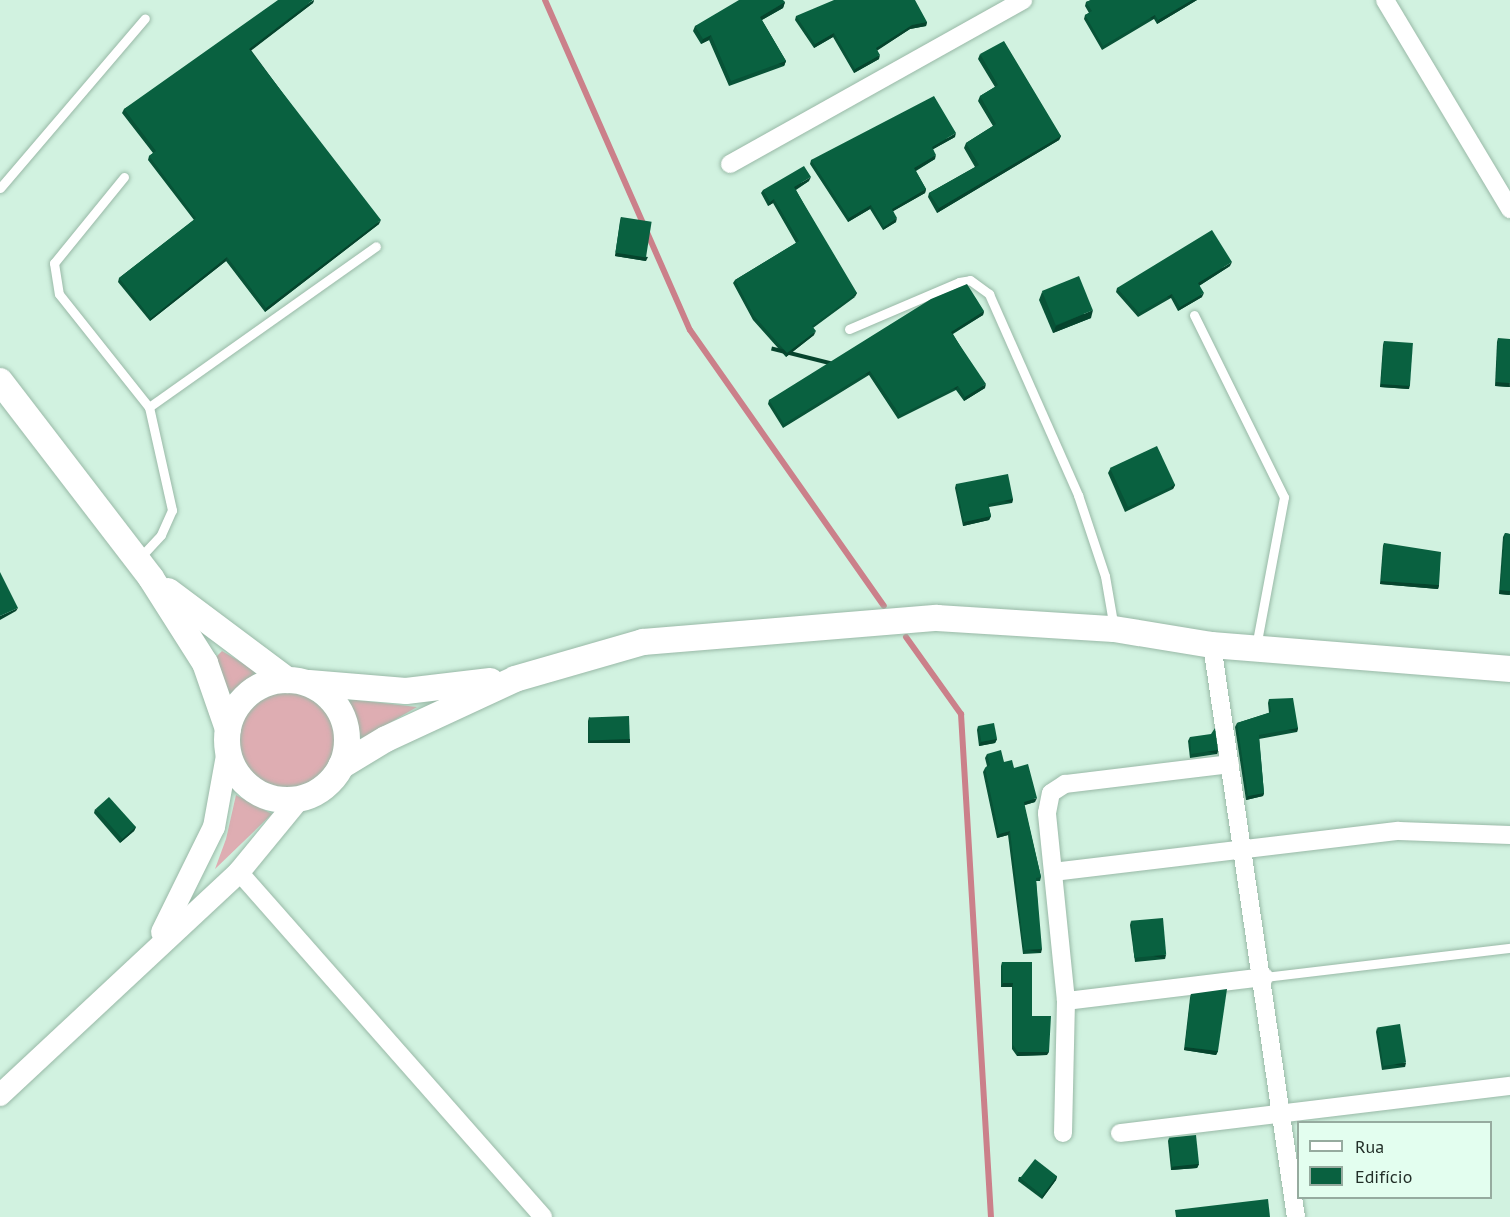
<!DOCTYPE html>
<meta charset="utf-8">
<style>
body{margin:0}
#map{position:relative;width:1510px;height:1217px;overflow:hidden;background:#d1f2e0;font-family:"PT Sans",sans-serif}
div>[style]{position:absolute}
.green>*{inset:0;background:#deadb2}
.round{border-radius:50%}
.stream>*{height:6px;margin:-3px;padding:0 3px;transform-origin:3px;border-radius:3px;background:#cb808a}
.roads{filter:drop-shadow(0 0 2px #99b9a7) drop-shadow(0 0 2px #99b9a7)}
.service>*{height:9px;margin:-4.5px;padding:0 4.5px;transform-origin:4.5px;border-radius:4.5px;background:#fff}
.minor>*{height:18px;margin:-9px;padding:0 9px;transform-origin:9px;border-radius:9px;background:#fff}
.tertiary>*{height:22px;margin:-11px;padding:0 11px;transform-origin:11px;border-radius:11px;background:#fff}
.secondary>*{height:26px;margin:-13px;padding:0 13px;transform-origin:13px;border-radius:13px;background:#fff}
.secondary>.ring{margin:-13px;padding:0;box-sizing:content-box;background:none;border:26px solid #fff;border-radius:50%}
.wall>*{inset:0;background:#085337}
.shaded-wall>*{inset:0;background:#06442d;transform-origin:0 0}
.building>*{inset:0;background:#096140;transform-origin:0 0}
span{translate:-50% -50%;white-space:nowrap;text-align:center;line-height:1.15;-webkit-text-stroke:6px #e3feef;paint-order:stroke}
.legend{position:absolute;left:1297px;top:1121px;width:195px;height:78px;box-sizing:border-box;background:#e3feef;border:2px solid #96ab9f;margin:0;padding:8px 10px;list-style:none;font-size:18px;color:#222f28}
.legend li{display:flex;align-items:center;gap:12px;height:30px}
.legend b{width:30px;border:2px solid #96ab9f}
</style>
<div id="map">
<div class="green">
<i style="clip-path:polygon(222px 651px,258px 672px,228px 699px,216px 657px)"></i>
<i class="round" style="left:237px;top:691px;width:98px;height:98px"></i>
<i style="clip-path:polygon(348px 699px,417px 707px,360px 740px)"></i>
<i style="clip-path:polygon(236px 795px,272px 814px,215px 869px,226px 839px)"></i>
</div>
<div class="stream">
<i style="left:545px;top:0;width:360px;rotate:66.3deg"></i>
<i style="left:690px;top:330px;width:337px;rotate:54.9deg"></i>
<i style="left:906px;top:637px;width:95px;rotate:54.5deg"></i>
<i style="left:961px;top:714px;width:504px;rotate:86.59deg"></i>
</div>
<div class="roads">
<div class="service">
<i style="left:124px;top:177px;width:111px;rotate:129.1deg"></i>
<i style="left:54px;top:263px;width:31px;rotate:81deg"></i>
<i style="left:59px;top:294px;width:144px;rotate:51.5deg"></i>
<i style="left:149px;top:407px;width:106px;rotate:77.4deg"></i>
<i style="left:172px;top:510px;width:27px;rotate:114deg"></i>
<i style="left:161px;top:535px;width:34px;rotate:133deg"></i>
<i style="left:0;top:188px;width:223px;rotate:-49.5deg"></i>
<i style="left:1194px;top:315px;width:203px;rotate:63.7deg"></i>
<i style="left:1284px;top:497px;width:153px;rotate:100.6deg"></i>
<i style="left:849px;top:329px;width:120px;rotate:-23.1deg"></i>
<i style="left:959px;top:282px;width:11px;rotate:-10deg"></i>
<i style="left:970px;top:280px;width:24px;rotate:36deg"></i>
<i style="left:989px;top:294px;width:220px;rotate:66.1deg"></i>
<i style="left:1078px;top:495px;width:85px;rotate:71.6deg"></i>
<i style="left:1105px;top:576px;width:53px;rotate:80.2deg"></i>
<i style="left:149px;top:407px;width:278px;rotate:-35.3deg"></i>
<i style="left:1265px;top:977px;width:247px;rotate:-6.8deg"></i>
</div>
<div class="minor">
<i style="left:1385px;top:0;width:244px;rotate:59.1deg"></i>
<i style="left:730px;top:164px;width:336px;rotate:-29.2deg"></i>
<i style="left:1212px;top:645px;width:578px;rotate:81.65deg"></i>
<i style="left:239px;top:872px;width:460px;rotate:48.6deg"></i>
<i style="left:1053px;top:872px;width:348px;rotate:-6.8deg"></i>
<i style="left:1399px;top:831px;width:111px;rotate:2.1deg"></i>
<i style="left:1066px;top:1001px;width:200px;rotate:-6.9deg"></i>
<i style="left:1063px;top:1133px;width:132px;rotate:-88.7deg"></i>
<i style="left:1066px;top:1001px;width:189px;rotate:-95.8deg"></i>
<i style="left:1047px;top:813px;width:20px;rotate:-79deg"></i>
<i style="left:1051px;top:793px;width:17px;rotate:-33deg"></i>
<i style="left:1065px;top:784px;width:166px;rotate:-6.9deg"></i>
<i style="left:1120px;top:1133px;width:393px;rotate:-6.9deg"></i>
</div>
<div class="tertiary">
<i style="left:162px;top:932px;width:117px;rotate:-63.7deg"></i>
<i style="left:214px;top:827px;width:78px;rotate:-79.7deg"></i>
<i style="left:0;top:1095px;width:327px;rotate:-43deg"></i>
<i style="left:239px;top:872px;width:94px;rotate:-50.6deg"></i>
</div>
<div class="secondary">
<i style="left:0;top:381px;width:248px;rotate:52.5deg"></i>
<i style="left:151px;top:578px;width:101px;rotate:57.6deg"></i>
<i style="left:205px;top:663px;width:70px;rotate:70.8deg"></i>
<i style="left:168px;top:591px;width:149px;rotate:36.8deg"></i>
<i class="ring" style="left:227px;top:680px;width:94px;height:94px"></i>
<i style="left:309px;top:683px;width:97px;rotate:4.7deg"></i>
<i style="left:406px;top:691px;width:85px;rotate:-6.8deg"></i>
<i style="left:341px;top:766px;width:52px;rotate:-31deg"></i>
<i style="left:386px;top:739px;width:142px;rotate:-24.9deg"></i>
<i style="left:515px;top:679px;width:133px;rotate:-16.1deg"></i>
<i style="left:643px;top:642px;width:295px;rotate:-4.7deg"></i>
<i style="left:937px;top:618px;width:177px;rotate:3.6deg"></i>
<i style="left:1114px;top:629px;width:99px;rotate:9.3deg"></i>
<i style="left:1212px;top:645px;width:299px;rotate:4.6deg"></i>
</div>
</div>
<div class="wall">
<i style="clip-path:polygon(314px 0,313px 3px,251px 50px,379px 224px,265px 312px,226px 261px,150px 321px,118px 282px,119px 278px,194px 220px,148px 160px,149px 156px,153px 153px,122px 113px,124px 109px)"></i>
<i style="clip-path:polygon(1091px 0,1197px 0,1157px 24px,1154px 19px,1102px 50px,1084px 19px,1085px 15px,1089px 13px,1085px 6px,1086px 2px)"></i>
<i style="clip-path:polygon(785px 2px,783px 8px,762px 20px,786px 61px,784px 66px,729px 86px,709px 40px,701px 44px,693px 31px,695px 26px)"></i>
<i style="clip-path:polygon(796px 16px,927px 22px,926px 26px,910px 29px,877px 50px,879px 59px,854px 73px,833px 37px,814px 48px,795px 20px)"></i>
<i style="clip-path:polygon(980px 54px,1061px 136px,1059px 140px,937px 213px,928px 197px,929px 193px,975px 167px,964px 148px,966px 143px,993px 126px,978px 101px,980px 96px,995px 87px,978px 59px)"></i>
<i style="clip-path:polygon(955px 137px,933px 149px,935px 159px,916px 171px,926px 189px,925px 193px,893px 211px,896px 222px,883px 230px,870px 209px,848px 222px,810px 164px,811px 160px)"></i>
<i style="clip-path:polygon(809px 181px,796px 190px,855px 297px,813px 328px,814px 335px,786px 357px,753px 320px,733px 283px,735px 280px,796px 243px,773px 203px,768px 206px,761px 193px,763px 190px)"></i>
<i style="clip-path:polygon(621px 217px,646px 261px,615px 256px,620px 221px)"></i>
<i style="clip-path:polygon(1230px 266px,1199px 286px,1202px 297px,1178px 311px,1171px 298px,1138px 317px,1116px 292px,1117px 288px)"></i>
<i style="clip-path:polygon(1042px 292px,1091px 318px,1053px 333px,1039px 300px)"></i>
<i style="clip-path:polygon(984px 311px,983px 315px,953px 334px,985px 388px,964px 401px,956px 390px,898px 419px,869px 375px,783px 428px,768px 404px,769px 400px)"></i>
<i style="clip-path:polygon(1498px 338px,1510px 387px,1495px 386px,1497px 342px)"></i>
<i style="clip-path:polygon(1384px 341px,1409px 389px,1380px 387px,1383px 345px)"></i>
<i style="clip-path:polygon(1110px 469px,1175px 485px,1173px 489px,1125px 512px,1108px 473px)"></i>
<i style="clip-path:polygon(956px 484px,1013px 499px,1012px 503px,989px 507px,991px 516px,989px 520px,963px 526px,955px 488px)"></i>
<i style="clip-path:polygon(1505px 533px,1510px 534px,1510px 595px,1499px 594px,1503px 537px)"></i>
<i style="clip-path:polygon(1384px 543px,1439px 585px,1438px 589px,1380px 584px,1383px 546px)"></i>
<i style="clip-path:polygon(1269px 699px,1298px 728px,1297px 732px,1259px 739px,1264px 793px,1263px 796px,1246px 800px,1235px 727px,1237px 723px,1269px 713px,1268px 703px)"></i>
<i style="clip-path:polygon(589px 717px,629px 743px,588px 743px,588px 721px)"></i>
<i style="clip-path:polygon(978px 726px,997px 739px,995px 743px,979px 746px,977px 730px)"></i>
<i style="clip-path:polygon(1190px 737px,1218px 750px,1217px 754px,1190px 758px,1188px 741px)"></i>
<i style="clip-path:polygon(987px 754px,1014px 768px,1035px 802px,1024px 805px,1041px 877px,1040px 881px,1036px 881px,1041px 953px,1023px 954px,1008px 835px,997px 838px,983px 772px,985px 768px,987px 766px,985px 758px)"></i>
<i style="clip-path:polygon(95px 809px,136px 827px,134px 831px,120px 843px,94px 813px)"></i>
<i style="clip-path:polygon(1131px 921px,1165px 959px,1135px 962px,1130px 925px)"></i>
<i style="clip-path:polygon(1002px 962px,1032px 1016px,1047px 1055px,1017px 1056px,1012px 1049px,1012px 987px,1001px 987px,1001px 966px)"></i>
<i style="clip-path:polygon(1191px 994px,1218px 1051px,1216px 1055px,1184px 1050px,1190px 998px)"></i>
<i style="clip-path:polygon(1377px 1028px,1405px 1067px,1382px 1070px,1376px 1032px)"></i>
<i style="clip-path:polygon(1169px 1138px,1199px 1164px,1197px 1168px,1171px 1170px,1168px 1141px)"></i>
<i style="clip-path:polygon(1057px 1176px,1056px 1180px,1042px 1199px,1018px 1181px,1019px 1177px)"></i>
</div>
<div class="shaded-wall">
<i style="clip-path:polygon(314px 0,313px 3px,248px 53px,249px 49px)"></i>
<i style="clip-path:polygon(1192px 0,1197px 0,1157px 24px,1158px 20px)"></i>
<i style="clip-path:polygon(785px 2px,783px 8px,758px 22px,760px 17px)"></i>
<i style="left:1155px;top:15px;width:4px;height:61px;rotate:104deg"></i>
<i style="clip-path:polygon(927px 22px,926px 26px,910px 29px,875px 52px,876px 48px,912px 25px)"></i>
<i style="clip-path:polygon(834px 33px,833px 37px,814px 48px,815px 44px)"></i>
<i style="clip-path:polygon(711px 35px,709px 40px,701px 44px,703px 39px)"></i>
<i style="clip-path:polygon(880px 55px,879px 59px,854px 73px,855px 69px)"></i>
<i style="left:786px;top:61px;width:5px;height:59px;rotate:112deg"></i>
<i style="clip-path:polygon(956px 133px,955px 137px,930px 151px,932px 147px)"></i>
<i style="clip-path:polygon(1061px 136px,1059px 140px,937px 213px,939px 208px)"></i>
<i style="clip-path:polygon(936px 155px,935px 159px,913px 172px,914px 168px)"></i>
<i style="clip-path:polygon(811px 177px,809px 181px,793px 191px,794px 187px)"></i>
<i style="clip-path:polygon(926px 189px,925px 193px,890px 213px,892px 209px)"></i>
<i style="clip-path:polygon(774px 199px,773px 203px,768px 206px,770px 202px)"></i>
<i style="clip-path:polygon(871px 205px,870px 209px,848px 222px,849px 218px)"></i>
<i style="clip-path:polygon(897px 218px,896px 222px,883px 230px,884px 227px)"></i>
<i style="clip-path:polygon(381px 220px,379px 224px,265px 312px,266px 308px)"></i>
<i style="clip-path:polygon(616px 253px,648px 257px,646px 261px,615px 256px)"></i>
<i style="clip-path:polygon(227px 257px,226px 261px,150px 321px,151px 318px)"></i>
<i style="clip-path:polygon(1232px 262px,1230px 266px,1197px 287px,1198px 283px)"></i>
<i style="left:857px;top:293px;width:4px;height:56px;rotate:117deg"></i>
<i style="clip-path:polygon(1204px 293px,1202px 297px,1178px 311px,1180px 307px)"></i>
<i style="left:1172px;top:294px;width:4px;height:38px;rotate:104deg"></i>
<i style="clip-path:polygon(1093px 310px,1091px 318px,1053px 333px,1056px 326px)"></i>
<i style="clip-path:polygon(984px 311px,983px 315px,950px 335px,951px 332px)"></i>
<i style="clip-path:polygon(816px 331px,814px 335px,786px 357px,787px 353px)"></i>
<i style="left:870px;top:371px;width:4px;height:101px;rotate:104deg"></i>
<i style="left:1496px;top:382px;width:14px;height:4px;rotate:4deg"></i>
<i style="clip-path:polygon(986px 384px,985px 388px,964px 401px,965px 397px)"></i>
<i style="clip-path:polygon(1381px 384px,1410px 385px,1409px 389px,1380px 387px)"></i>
<i style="left:958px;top:386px;width:4px;height:65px;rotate:117deg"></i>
<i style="left:1175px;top:485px;width:4px;height:53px;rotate:117deg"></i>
<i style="left:1013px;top:499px;width:4px;height:25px;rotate:104deg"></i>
<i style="clip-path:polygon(991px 516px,989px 520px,963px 526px,964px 522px)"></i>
<i style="clip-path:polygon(1381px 581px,1439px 585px,1438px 589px,1380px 584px)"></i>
<i style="left:1500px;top:590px;width:10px;height:4px;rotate:6deg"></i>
<i style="clip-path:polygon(18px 608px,16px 611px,0 620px,0 616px)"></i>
<i style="left:1298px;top:728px;width:4px;height:40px;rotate:104deg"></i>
<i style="left:590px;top:739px;width:40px;height:4px"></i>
<i style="clip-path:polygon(997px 739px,995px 743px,979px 746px,981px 742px)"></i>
<i style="left:1218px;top:750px;width:4px;height:27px;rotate:104deg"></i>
<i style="clip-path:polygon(1264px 793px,1263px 796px,1246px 800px,1248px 796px)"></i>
<i style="clip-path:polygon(1037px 798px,1035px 802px,1022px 806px,1024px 802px)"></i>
<i style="clip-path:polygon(136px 827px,134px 831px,120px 843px,122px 839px)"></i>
<i style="clip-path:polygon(1010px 831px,1008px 835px,997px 838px,999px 834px)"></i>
<i style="left:1042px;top:949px;width:4px;height:18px;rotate:104deg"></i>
<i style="left:1166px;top:955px;width:4px;height:30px;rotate:104deg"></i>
<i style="clip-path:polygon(1003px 983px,1013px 983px,1012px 987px,1001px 987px)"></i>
<i style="clip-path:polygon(1185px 1047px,1218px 1051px,1216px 1055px,1184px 1050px)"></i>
<i style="clip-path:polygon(1018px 1052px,1049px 1052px,1047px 1055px,1017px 1056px)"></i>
<i style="left:1406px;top:1063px;width:4px;height:23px;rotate:104deg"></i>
<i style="clip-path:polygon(1199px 1164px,1197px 1168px,1171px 1170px,1173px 1166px)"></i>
<i style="clip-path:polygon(1057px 1176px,1056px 1180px,1042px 1199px,1043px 1195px)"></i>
</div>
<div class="building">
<i style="clip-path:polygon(278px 0,313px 0,249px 49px,381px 220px,266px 308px,227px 257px,151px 318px,119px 278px,196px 218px,149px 156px,156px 151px,124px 109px)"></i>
<i style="clip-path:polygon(739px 0,783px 0,785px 2px,760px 17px,786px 61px,731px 81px,711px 35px,703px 39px,695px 26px)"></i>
<i style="clip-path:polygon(834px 0,915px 0,927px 22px,912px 25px,876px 48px,880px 55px,855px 69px,834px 33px,815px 44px,796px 16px)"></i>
<i style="clip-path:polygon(1091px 0,1192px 0,1158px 20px,1155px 15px,1103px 46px,1085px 15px,1092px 11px,1086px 2px)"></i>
<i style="clip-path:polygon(1004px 41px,1061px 136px,939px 208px,929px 193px,979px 165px,966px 143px,996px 124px,980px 96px,998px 85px,980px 54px)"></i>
<i style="clip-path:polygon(934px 96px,956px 133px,932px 147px,936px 155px,914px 168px,926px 189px,892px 209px,897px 218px,884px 227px,871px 205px,849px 218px,811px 160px)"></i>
<i style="clip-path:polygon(804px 166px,811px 177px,794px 187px,857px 293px,812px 326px,816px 331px,787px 353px,754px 316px,735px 280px,799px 241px,774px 199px,770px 202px,763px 190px)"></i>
<i style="left:621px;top:217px;width:31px;height:36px;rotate:9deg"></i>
<i style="clip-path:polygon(1212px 230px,1232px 262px,1198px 283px,1204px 293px,1180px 307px,1172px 294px,1139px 313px,1117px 288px)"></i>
<i style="left:1079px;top:276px;width:37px;height:40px;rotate:68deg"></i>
<i style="clip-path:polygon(967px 284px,984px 311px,951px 332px,986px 384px,965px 397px,958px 386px,900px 415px,870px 371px,784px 424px,769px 400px,931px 299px)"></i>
<i style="clip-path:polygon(1498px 338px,1510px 339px,1510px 383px,1496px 382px)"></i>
<i style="left:1384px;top:341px;width:29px;height:43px;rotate:4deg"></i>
<i style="left:1157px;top:446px;width:43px;height:52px;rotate:65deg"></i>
<i style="clip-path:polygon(1008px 474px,1013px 499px,988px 504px,991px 516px,964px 522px,956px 484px)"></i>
<i style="clip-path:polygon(1505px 533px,1510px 534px,1510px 591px,1500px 590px)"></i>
<i style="clip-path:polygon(1384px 543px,1441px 552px,1439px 585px,1381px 581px)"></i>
<i style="clip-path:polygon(0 572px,18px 608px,0 616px)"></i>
<i style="clip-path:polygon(1293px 698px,1298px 728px,1259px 735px,1264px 793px,1248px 796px,1237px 723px,1271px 712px,1269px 699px)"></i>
<i style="left:629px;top:716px;width:23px;height:40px;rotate:88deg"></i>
<i style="left:994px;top:723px;width:16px;height:16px;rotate:79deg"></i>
<i style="clip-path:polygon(1215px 728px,1218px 750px,1191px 754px,1190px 737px,1211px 734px)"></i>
<i style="clip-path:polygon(1001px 750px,1004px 762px,1012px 760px,1014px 768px,1028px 764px,1037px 798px,1024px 802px,1041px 877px,1036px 878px,1042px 949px,1024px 950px,1010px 831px,999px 834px,985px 768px,990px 765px,987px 754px)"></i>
<i style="left:109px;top:797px;width:40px;height:18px;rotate:48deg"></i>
<i style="left:1163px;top:918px;width:37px;height:32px;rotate:85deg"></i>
<i style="clip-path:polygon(1002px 962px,1032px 962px,1032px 1016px,1051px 1016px,1049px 1052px,1018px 1052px,1013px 1045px,1013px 983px,1003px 983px)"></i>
<i style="clip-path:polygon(1227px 989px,1218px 1051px,1185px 1047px,1191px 994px)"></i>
<i style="left:1400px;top:1024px;width:39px;height:23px;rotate:81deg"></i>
<i style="left:1196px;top:1135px;width:29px;height:27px;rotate:84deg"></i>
<i style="left:1035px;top:1159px;width:28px;height:24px;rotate:38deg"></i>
<i style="clip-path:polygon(1268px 1199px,1270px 1217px,1176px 1217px,1175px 1210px)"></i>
</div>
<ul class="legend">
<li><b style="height:8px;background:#fff"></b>Rua</li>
<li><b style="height:16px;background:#096140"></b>Edifício</li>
</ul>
</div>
